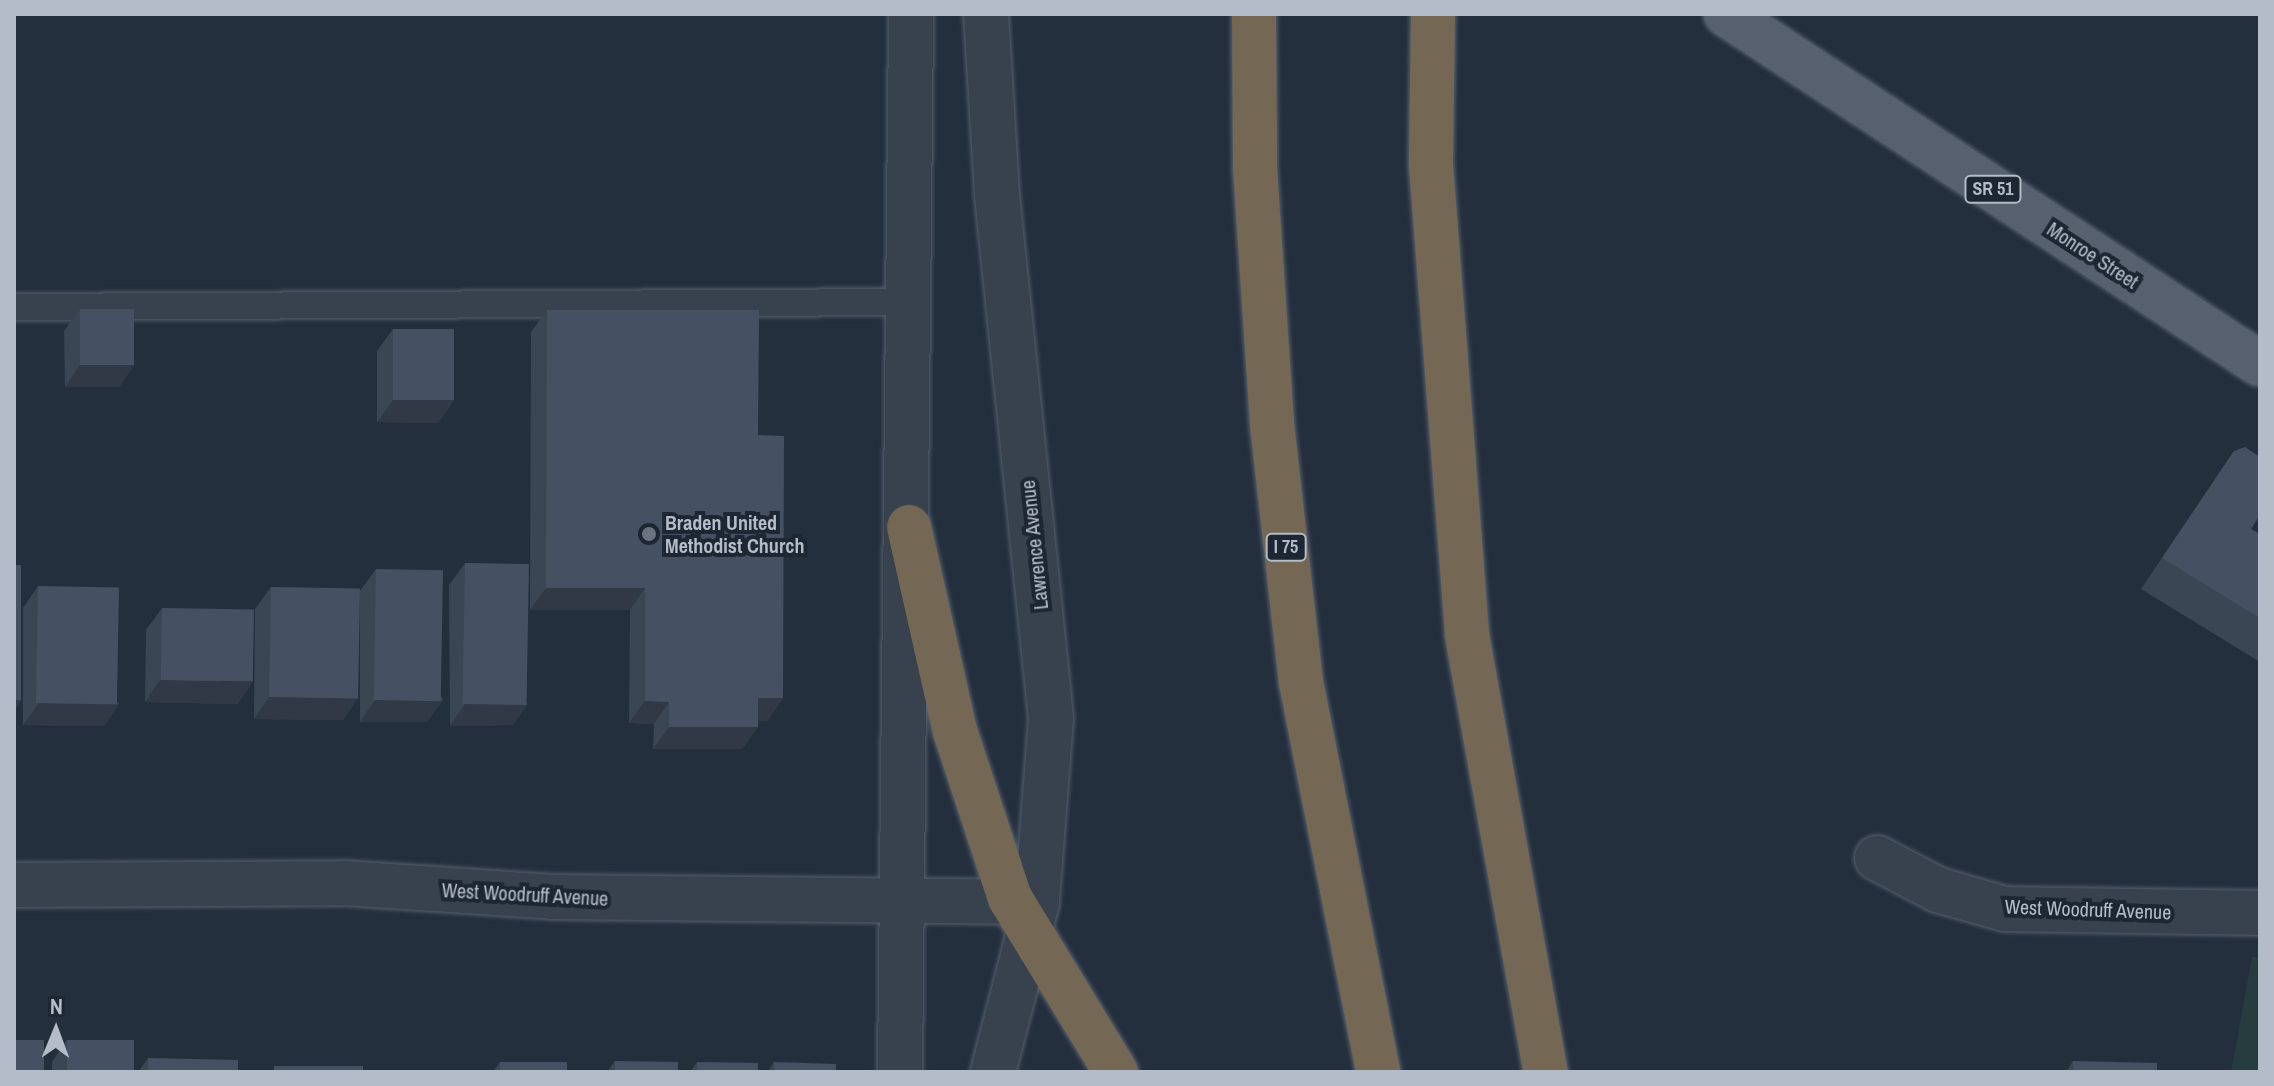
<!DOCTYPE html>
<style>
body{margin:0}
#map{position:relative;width:2274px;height:1086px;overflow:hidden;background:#242f3e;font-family:"Archivo Narrow",sans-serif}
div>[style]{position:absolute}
.green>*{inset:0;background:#263c3f}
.roads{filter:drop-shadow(0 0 2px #565f6c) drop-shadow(0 0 2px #565f6c)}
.service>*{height:26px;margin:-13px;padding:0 13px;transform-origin:13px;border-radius:13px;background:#38414e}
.minor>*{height:44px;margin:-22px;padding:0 22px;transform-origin:22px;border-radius:22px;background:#38414e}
.tertiary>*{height:44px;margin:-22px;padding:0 22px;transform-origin:22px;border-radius:22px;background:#38414e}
.primary>*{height:44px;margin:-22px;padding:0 22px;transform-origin:22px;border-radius:22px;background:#56606e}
.motorway>*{height:44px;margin:-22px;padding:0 22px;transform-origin:22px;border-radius:22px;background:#746855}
.wall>*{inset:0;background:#3b4654}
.shaded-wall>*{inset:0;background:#303945}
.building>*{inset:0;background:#455162;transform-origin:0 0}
.dots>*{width:22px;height:22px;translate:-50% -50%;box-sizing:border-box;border:4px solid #1d2633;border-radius:50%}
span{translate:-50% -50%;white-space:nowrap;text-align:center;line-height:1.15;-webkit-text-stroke:8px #1d2633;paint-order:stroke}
.shield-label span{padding:2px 6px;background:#1d2633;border:2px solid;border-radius:6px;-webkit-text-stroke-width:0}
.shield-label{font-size:18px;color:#b4bcc9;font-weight:700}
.street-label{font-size:20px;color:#b4bcc9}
.poi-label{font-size:20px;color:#b4bcc9;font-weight:700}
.left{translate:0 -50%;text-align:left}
.frame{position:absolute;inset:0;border:16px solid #b4bcc9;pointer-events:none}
.north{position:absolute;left:16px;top:990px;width:80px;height:80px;-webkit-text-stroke:6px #1d2633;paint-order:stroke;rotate:1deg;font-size:22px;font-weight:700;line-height:32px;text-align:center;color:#b4bcc9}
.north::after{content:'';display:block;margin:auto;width:28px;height:36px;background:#b4bcc9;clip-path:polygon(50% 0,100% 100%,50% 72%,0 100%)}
</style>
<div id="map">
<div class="green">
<i style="clip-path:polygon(2252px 957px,2260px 957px,2260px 1072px,2231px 1072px)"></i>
</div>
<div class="roads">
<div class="service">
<i style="left:14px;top:307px;width:896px;rotate:-0.32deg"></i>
</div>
<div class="minor">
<i style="left:1877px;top:858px;width:69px;rotate:27.7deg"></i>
<i style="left:1938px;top:890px;width:70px;rotate:15.8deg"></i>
<i style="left:2005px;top:909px;width:255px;rotate:0.9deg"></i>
<i style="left:14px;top:885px;width:330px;rotate:-0.3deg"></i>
<i style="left:344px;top:883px;width:210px;rotate:3.8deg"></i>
<i style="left:554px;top:897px;width:483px;rotate:0.6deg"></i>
</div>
<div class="tertiary">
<i style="left:986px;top:14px;width:181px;rotate:86.5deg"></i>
<i style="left:997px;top:195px;width:526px;rotate:84.11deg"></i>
<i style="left:1051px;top:718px;width:185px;rotate:94.4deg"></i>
<i style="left:1037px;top:902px;width:176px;rotate:104.5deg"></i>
<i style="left:900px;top:1072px;width:1058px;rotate:-89.4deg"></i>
</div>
<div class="primary">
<i style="left:1726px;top:14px;width:638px;rotate:33.24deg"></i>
</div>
<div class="motorway">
<i style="left:1254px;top:14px;width:154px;rotate:89.6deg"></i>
<i style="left:1255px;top:168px;width:257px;rotate:86.2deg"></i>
<i style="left:1272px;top:424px;width:260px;rotate:83.6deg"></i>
<i style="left:1301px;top:682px;width:398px;rotate:78.8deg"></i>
<i style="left:1433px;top:14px;width:151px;rotate:90.8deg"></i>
<i style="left:1431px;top:165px;width:471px;rotate:85.6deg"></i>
<i style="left:1467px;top:635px;width:444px;rotate:79.8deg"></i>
<i style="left:909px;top:527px;width:209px;rotate:77.3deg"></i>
<i style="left:955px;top:731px;width:176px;rotate:71.8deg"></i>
<i style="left:1010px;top:898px;width:204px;rotate:58.7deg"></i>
</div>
</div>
<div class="wall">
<i style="clip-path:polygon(80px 309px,135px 364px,119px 387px,65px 387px,64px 331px)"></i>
<i style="clip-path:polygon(547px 310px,758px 435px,768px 721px,758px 720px,758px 727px,742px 749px,653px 749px,654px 724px,629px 723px,630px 610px,530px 610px,531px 332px)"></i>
<i style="clip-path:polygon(393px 329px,454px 400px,438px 423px,377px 422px,377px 351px)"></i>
<i style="clip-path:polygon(2234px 451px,2251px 529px,2260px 534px,2260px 662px,2141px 589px)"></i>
<i style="clip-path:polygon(465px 563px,513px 725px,450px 726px,449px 585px)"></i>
<i style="clip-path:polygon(376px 569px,443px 700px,427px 722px,360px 722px,360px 591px)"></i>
<i style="clip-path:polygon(38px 586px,119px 704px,104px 726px,23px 725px,23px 608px)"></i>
<i style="clip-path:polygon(271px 587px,358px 698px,343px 720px,254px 719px,255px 609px)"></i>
<i style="clip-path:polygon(162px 608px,238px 704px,145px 702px,146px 630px)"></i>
<i style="clip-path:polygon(67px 1040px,134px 1072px,52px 1072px,52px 1062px)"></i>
<i style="clip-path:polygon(148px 1058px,238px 1072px,138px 1072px)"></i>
<i style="clip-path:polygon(615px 1061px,678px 1072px,607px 1072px)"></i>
<i style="clip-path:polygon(2073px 1061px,2157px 1072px,2066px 1072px)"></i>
<i style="clip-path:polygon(500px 1062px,567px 1072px,493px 1072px)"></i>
<i style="clip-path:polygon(697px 1062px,758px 1072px,690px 1072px)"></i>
<i style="clip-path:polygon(774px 1062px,836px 1072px,768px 1072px)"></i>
</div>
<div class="shaded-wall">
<i style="clip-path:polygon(135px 364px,119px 387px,65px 387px,80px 365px)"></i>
<i style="clip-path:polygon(393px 400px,454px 400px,438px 423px,377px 422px)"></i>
<i style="clip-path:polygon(546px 588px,645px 588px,630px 610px,530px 610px)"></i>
<i style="clip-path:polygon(160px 680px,253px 682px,238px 704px,145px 702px)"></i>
<i style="clip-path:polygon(269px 697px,358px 698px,343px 720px,254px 719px)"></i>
<i style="clip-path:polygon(758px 698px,783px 698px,768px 721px,742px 720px)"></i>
<i style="clip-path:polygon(14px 700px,22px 700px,14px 712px)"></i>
<i style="clip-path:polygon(375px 700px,443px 700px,427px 722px,360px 722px)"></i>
<i style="clip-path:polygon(645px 701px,669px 702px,654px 724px,629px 723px)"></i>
<i style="clip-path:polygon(39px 703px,119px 704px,104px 726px,23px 725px)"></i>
<i style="clip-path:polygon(529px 703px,513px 725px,450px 726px,465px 704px)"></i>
<i style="clip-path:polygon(669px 727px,758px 727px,742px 749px,653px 749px)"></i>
</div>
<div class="building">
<i style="left:80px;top:309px;width:54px;height:56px"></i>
<i style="clip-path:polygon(547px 310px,759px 310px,758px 435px,784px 436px,783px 698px,758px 698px,758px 727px,669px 727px,669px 702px,645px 701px,645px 588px,546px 588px)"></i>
<i style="left:393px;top:329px;width:61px;height:71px"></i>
<i style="clip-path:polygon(2245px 447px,2260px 457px,2260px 515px,2251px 529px,2260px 534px,2260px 618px,2162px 558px,2234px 451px)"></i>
<i style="left:465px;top:563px;width:64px;height:141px;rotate:1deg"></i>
<i style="left:14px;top:565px;width:7px;height:135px"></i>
<i style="left:376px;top:569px;width:67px;height:131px;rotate:1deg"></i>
<i style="left:38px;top:586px;width:81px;height:117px;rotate:1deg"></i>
<i style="left:271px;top:587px;width:89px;height:110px;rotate:1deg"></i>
<i style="left:162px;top:608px;width:92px;height:72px;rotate:1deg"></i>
<i style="left:14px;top:1040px;width:30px;height:32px"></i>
<i style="left:67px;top:1040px;width:67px;height:32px"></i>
<i style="clip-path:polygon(148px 1058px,238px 1060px,238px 1072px,148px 1072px)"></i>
<i style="left:615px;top:1061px;width:63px;height:11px;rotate:1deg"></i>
<i style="clip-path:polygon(2073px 1061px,2157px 1063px,2157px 1072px,2073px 1072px)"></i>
<i style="left:500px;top:1062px;width:67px;height:10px"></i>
<i style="left:697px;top:1062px;width:61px;height:10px;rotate:1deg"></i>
<i style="clip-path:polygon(774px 1062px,836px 1064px,836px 1072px,774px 1072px)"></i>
<i style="left:274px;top:1066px;width:89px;height:6px"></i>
</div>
<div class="dots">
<i style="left:649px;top:534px;background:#6b7280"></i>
</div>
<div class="shield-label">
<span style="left:1993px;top:189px">SR 51</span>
<span style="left:1286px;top:547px">I 75</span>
</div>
<div class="street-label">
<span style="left:2093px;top:255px;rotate:33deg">Monroe Street</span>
<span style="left:1034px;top:545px;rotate:-96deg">Lawrence Avenue</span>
<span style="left:525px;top:894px;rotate:3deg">West Woodruff Avenue</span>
<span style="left:2088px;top:909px;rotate:2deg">West Woodruff Avenue</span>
</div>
<div class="poi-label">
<span class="left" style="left:665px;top:534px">Braden United<br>Methodist Church</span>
</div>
<div class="frame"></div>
<div class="north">N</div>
</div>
